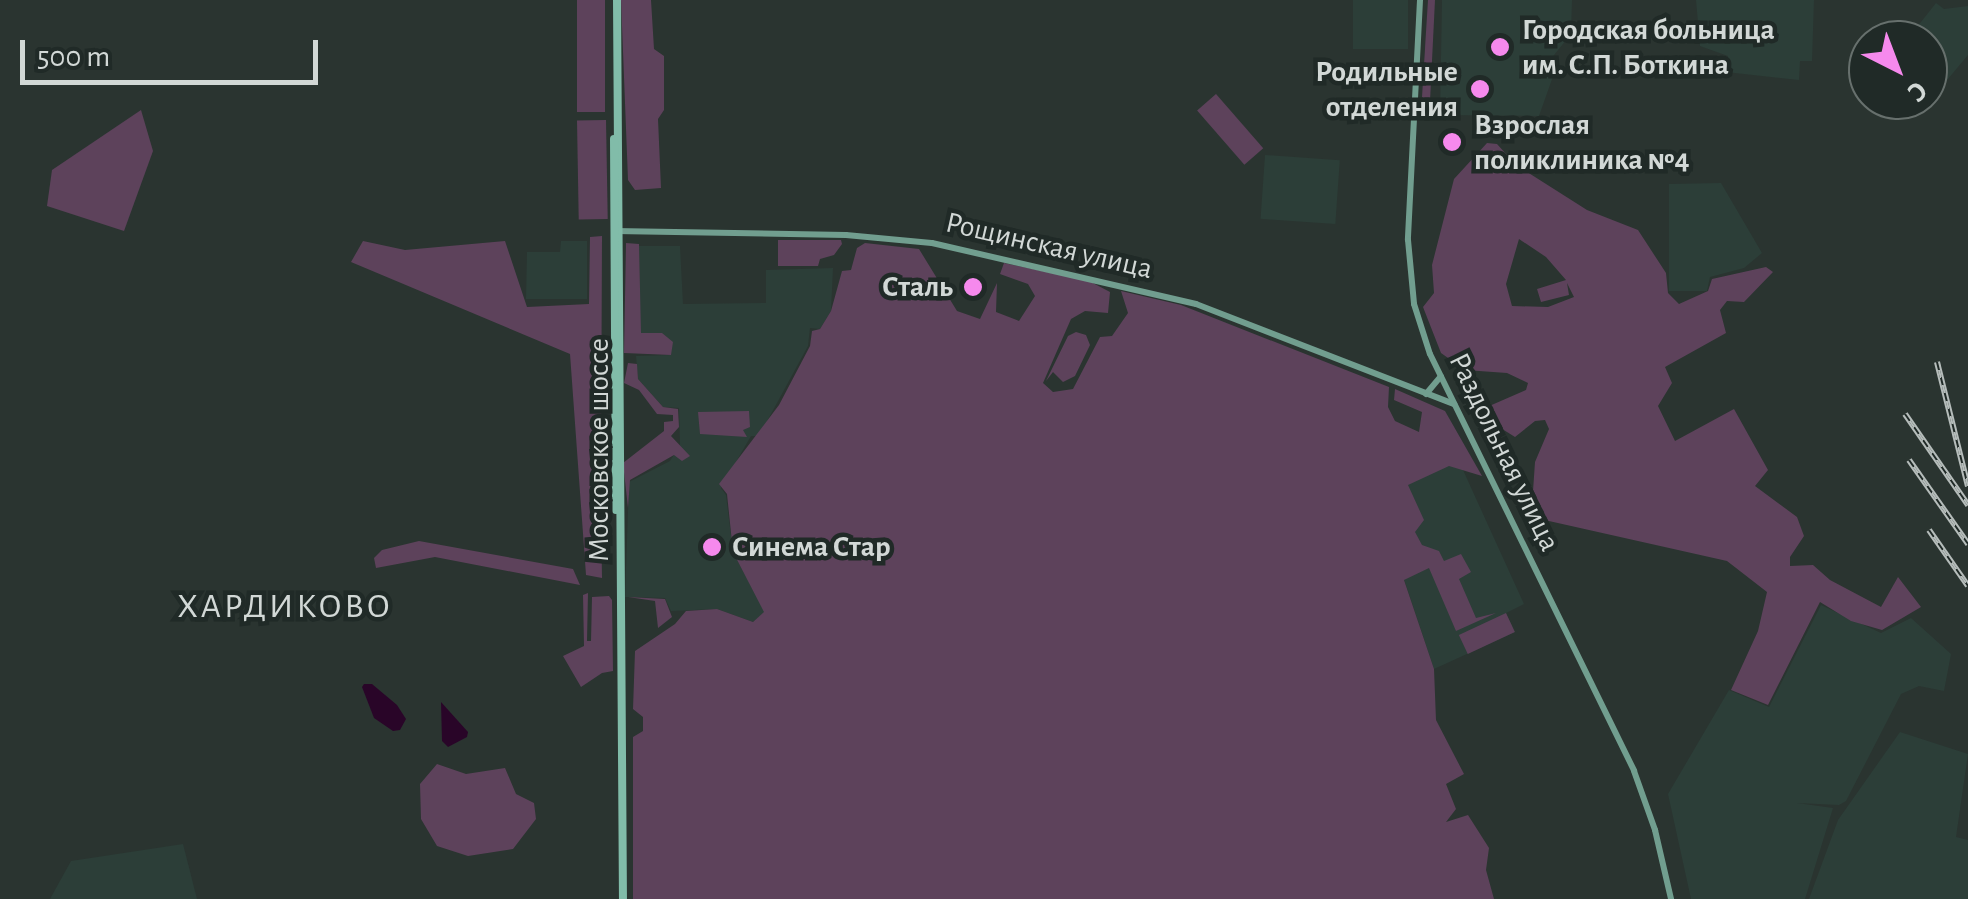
<!DOCTYPE html>
<meta charset="utf-8">
<style>
body{margin:0}
#map{position:relative;width:1968px;height:899px;overflow:hidden;background:#2a3430;font-family:"Alegreya Sans",sans-serif}
div>[style]{position:absolute}
.built>*{inset:0;background:#2c3e38;transform-origin:0 0}
.green>*{inset:0;background:#5d425b;transform-origin:0 0}
.water>*{inset:0;background:#290528}
.secondary>*{height:6px;margin:-3px;padding:0 3px;transform-origin:3px;border-radius:3px;background:#719e8f}
.primary>*{height:8px;margin:-4px;padding:0 4px;transform-origin:4px;border-radius:4px;background:#81bca9}
.rail>*{height:6px;margin-top:-3px;transform-origin:0;background:repeating-linear-gradient(90deg,#202a27 0 8px,#b6bdbb 0 16px);box-sizing:border-box;border-block:2px solid #b6bdbb}
.dots>*{width:28px;height:28px;translate:-50% -50%;box-sizing:border-box;border:5px solid #202a27;border-radius:50%}
span{translate:-50% -50%;white-space:nowrap;text-align:center;line-height:1.15;-webkit-text-stroke:9px #202a27;paint-order:stroke}
.poi-label{font-size:30px;color:#d2d8d6;font-weight:700}
.left{translate:0 -50%;text-align:left}
.right{translate:-100% -50%;text-align:right}
.street-label{font-size:30px;color:#d2d8d6}
.quarter-label{font-size:35px;color:#d2d8d6;letter-spacing:2.5px}
.north{position:absolute;left:1848px;top:20px;width:100px;height:100px;box-sizing:border-box;background:#202a27;border:2px solid #67706d;border-radius:50%;rotate:138deg;font-size:28px;font-weight:700;line-height:40px;text-align:center;color:#d2d8d6}
.north::after{content:'';display:block;margin:auto;width:35px;height:45px;background:#f689ed;clip-path:polygon(50% 0,100% 100%,50% 72%,0 100%)}
.scale{position:absolute;left:20px;top:40px;width:298px;height:45px;box-sizing:border-box;border:5px solid #d2d8d6;border-top:0;padding-left:12px;font-size:30px;line-height:35px;white-space:nowrap;color:#d2d8d6;-webkit-text-stroke:8px #202a27;paint-order:stroke}
</style>
<div id="map">
<div class="built">
<i style="left:1353px;top:0;width:55px;height:49px"></i>
<i style="clip-path:polygon(1442px 0,1572px 0,1571px 34px,1550px 60px,1556px 68px,1539px 116px,1440px 115px)"></i>
<i style="clip-path:polygon(1696px 0,1814px 0,1812px 61px,1800px 61px,1799px 80px,1726px 72px,1728px 56px,1700px 46px)"></i>
<i style="clip-path:polygon(1936px 3px,1944px 9px,1968px 6px,1968px 55px,1943px 85px,1928px 84px,1928px 40px,1913px 40px,1913px 32px)"></i>
<i style="left:1265px;top:155px;width:75px;height:64px;rotate:4deg"></i>
<i style="clip-path:polygon(1721px 183px,1762px 253px,1744px 268px,1710px 277px,1707px 291px,1669px 291px,1669px 184px)"></i>
<i style="clip-path:polygon(561px 241px,587px 241px,587px 299px,526px 299px,527px 252px,560px 252px)"></i>
<i style="clip-path:polygon(639px 246px,680px 246px,683px 304px,766px 303px,766px 270px,833px 268px,831px 311px,820px 329px,810px 328px,808px 346px,759px 436px,751px 436px,721px 488px,726px 495px,733px 552px,765px 612px,753px 622px,717px 609px,671px 611px,665px 598px,625px 597px,629px 482px,670px 461px,680px 445px,679px 408px,663px 407px,638px 379px,636px 356px,670px 355px,662px 333px,640px 333px)"></i>
<i style="clip-path:polygon(1458px 459px,1524px 604px,1506px 613px,1515px 632px,1434px 669px,1404px 579px,1404px 483px)"></i>
<i style="clip-path:polygon(1821px 605px,1881px 633px,1911px 618px,1951px 654px,1944px 691px,1919px 686px,1901px 694px,1846px 801px,1839px 805px,1797px 803px,1833px 808px,1805px 899px,1691px 899px,1668px 794px,1729px 690px,1769px 707px)"></i>
<i style="clip-path:polygon(1900px 732px,1968px 754px,1956px 837px,1968px 840px,1968px 899px,1809px 899px,1838px 820px)"></i>
<i style="clip-path:polygon(183px 844px,197px 899px,50px 899px,71px 861px)"></i>
</div>
<div class="green">
<i style="left:577px;top:0;width:28px;height:112px"></i>
<i style="clip-path:polygon(621px 0,651px 0,654px 49px,664px 56px,664px 110px,658px 119px,661px 188px,635px 190px,628px 180px)"></i>
<i style="clip-path:polygon(1428px 0,1435px 0,1430px 101px,1422px 97px)"></i>
<i style="left:1216px;top:94px;width:72px;height:25px;rotate:49deg"></i>
<i style="clip-path:polygon(141px 110px,153px 151px,124px 231px,47px 206px,52px 170px)"></i>
<i style="left:606px;top:120px;width:99px;height:29px;rotate:89deg"></i>
<i style="clip-path:polygon(evenodd,1487px 143px,1497px 144px,1516px 165px,1587px 210px,1638px 230px,1666px 273px,1668px 293px,1679px 304px,1708px 291px,1712px 279px,1766px 267px,1773px 272px,1744px 302px,1727px 301px,1720px 310px,1726px 333px,1665px 367px,1672px 383px,1658px 406px,1675px 441px,1734px 409px,1768px 470px,1755px 486px,1797px 517px,1804px 536px,1790px 557px,1790px 566px,1813px 565px,1830px 580px,1881px 607px,1898px 577px,1921px 607px,1882px 630px,1851px 621px,1820px 602px,1768px 705px,1731px 690px,1758px 631px,1767px 592px,1727px 561px,1540px 519px,1533px 491px,1535px 462px,1549px 429px,1545px 420px,1535px 421px,1515px 437px,1483px 417px,1487px 407px,1526px 390px,1528px 383px,1507px 373px,1465px 370px,1441px 353px,1423px 307px,1434px 293px,1432px 265px,1454px 179px,1487px 143px,1519px 239px,1546px 257px,1566px 280px,1537px 289px,1541px 302px,1569px 295px,1567px 283px,1574px 297px,1548px 307px,1512px 306px,1506px 284px,1519px 239px)"></i>
<i style="clip-path:polygon(602px 236px,601px 467px,607px 469px,608px 507px,601px 509px,602px 578px,586px 575px,570px 354px,351px 262px,363px 241px,405px 250px,505px 241px,527px 307px,589px 304px,590px 237px)"></i>
<i style="clip-path:polygon(778px 240px,841px 240px,842px 244px,834px 255px,820px 259px,818px 266px,778px 266px)"></i>
<i style="clip-path:polygon(626px 243px,639px 244px,641px 333px,662px 333px,673px 342px,671px 355px,624px 353px)"></i>
<i style="clip-path:polygon(865px 243px,919px 249px,957px 311px,980px 319px,997px 283px,996px 312px,1019px 321px,1035px 296px,1028px 284px,1000px 274px,1004px 263px,1089px 281px,1110px 292px,1108px 313px,1085px 311px,1071px 319px,1043px 383px,1053px 392px,1073px 389px,1100px 337px,1112px 336px,1128px 313px,1121px 291px,1181px 305px,1389px 387px,1388px 407px,1395px 421px,1419px 432px,1422px 412px,1394px 400px,1395px 389px,1445px 411px,1482px 476px,1449px 466px,1408px 485px,1424px 520px,1415px 532px,1422px 545px,1439px 551px,1444px 561px,1461px 554px,1471px 572px,1459px 579px,1476px 618px,1496px 613px,1456px 631px,1429px 568px,1404px 580px,1434px 669px,1436px 720px,1464px 774px,1446px 784px,1456px 809px,1446px 822px,1468px 815px,1489px 848px,1486px 870px,1494px 899px,633px 899px,633px 737px,643px 731px,643px 717px,633px 709px,635px 651px,675px 624px,686px 611px,717px 609px,753px 622px,764px 612px,733px 552px,727px 494px,719px 484px,779px 405px,810px 346px,812px 331px,820px 329px,831px 311px,842px 271px,851px 270px,857px 248px)"></i>
<i style="clip-path:polygon(1076px 332px,1086px 335px,1090px 345px,1075px 376px,1063px 382px,1053px 372px,1046px 381px,1068px 336px)"></i>
<i style="clip-path:polygon(628px 363px,637px 364px,638px 379px,663px 407px,678px 409px,679px 427px,671px 436px,690px 456px,682px 461px,674px 455px,630px 480px,628px 508px,623px 463px,664px 431px,664px 422px,673px 421px,673px 415px,657px 414px,639px 390px,624px 383px)"></i>
<i style="clip-path:polygon(749px 411px,750px 427px,743px 430px,747px 437px,700px 434px,698px 412px)"></i>
<i style="clip-path:polygon(419px 541px,573px 569px,580px 585px,435px 557px,376px 568px,374px 558px,382px 550px)"></i>
<i style="clip-path:polygon(588px 593px,587px 641px,591px 641px,592px 597px,609px 596px,612px 600px,613px 671px,602px 673px,581px 687px,563px 656px,584px 646px,583px 595px)"></i>
<i style="clip-path:polygon(628px 597px,665px 599px,672px 617px,658px 628px,655px 601px)"></i>
<i style="left:1506px;top:613px;width:21px;height:52px;rotate:65deg"></i>
<i style="clip-path:polygon(437px 764px,466px 774px,505px 768px,516px 794px,534px 803px,536px 819px,513px 849px,468px 856px,437px 846px,421px 819px,420px 784px)"></i>
</div>
<div class="water">
<i style="clip-path:polygon(364px 684px,372px 684px,397px 705px,406px 719px,400px 730px,393px 731px,374px 718px,362px 687px)"></i>
<i style="clip-path:polygon(441px 702px,468px 732px,467px 737px,448px 747px,442px 741px)"></i>
</div>
<div class="secondary">
<i style="left:1420px;top:0;width:240px;rotate:92.9deg"></i>
<i style="left:1408px;top:240px;width:64px;rotate:84.6deg"></i>
<i style="left:1414px;top:304px;width:52px;rotate:72.3deg"></i>
<i style="left:1430px;top:354px;width:464px;rotate:63.9deg"></i>
<i style="left:1634px;top:771px;width:63px;rotate:70.4deg"></i>
<i style="left:1655px;top:830px;width:71px;rotate:76.9deg"></i>
<i style="left:615px;top:231px;width:231px;rotate:1deg"></i>
<i style="left:846px;top:235px;width:86px;rotate:5.3deg"></i>
<i style="left:932px;top:243px;width:271px;rotate:13deg"></i>
<i style="left:1196px;top:304px;width:277px;rotate:21.2deg"></i>
<i style="left:1426px;top:394px;width:23px;rotate:-50deg"></i>
</div>
<div class="primary">
<i style="left:617px;top:0;width:899px;rotate:89.62deg"></i>
<i style="left:614px;top:139px;width:371px;rotate:89.7deg"></i>
</div>
<div class="rail">
<i style="left:1937px;top:362px;width:128px;rotate:76deg"></i>
<i style="left:1905px;top:414px;width:111px;rotate:55.3deg"></i>
<i style="left:1909px;top:460px;width:103px;rotate:54.9deg"></i>
<i style="left:1929px;top:530px;width:68px;rotate:55.1deg"></i>
</div>
<div class="dots">
<i style="left:1500px;top:47px;background:#f689ed"></i>
<i style="left:1480px;top:89px;background:#f689ed"></i>
<i style="left:1452px;top:142px;background:#f689ed"></i>
<i style="left:973px;top:287px;background:#f689ed"></i>
<i style="left:712px;top:547px;background:#f689ed"></i>
</div>
<div class="poi-label">
<span class="left" style="left:1522px;top:47px">Городская больница<br>им. С.П. Боткина</span>
<span class="right" style="left:1458px;top:89px">Родильные<br>отделения</span>
<span class="left" style="left:1474px;top:142px">Взрослая<br>поликлиника №4</span>
<span class="right" style="left:953px;top:287px">Сталь</span>
<span class="left" style="left:732px;top:547px">Синема Стар</span>
</div>
<div class="street-label">
<span style="left:1049px;top:246px;rotate:13deg">Рощинская улица</span>
<span style="left:599px;top:450px;rotate:-90deg">Московское шоссе</span>
<span style="left:1504px;top:452px;rotate:64deg">Раздольная улица</span>
</div>
<div class="quarter-label">
<span style="left:285px;top:607px">ХАРДИКОВО</span>
</div>
<div class="north">С</div>
<div class="scale">500 m</div>
</div>
